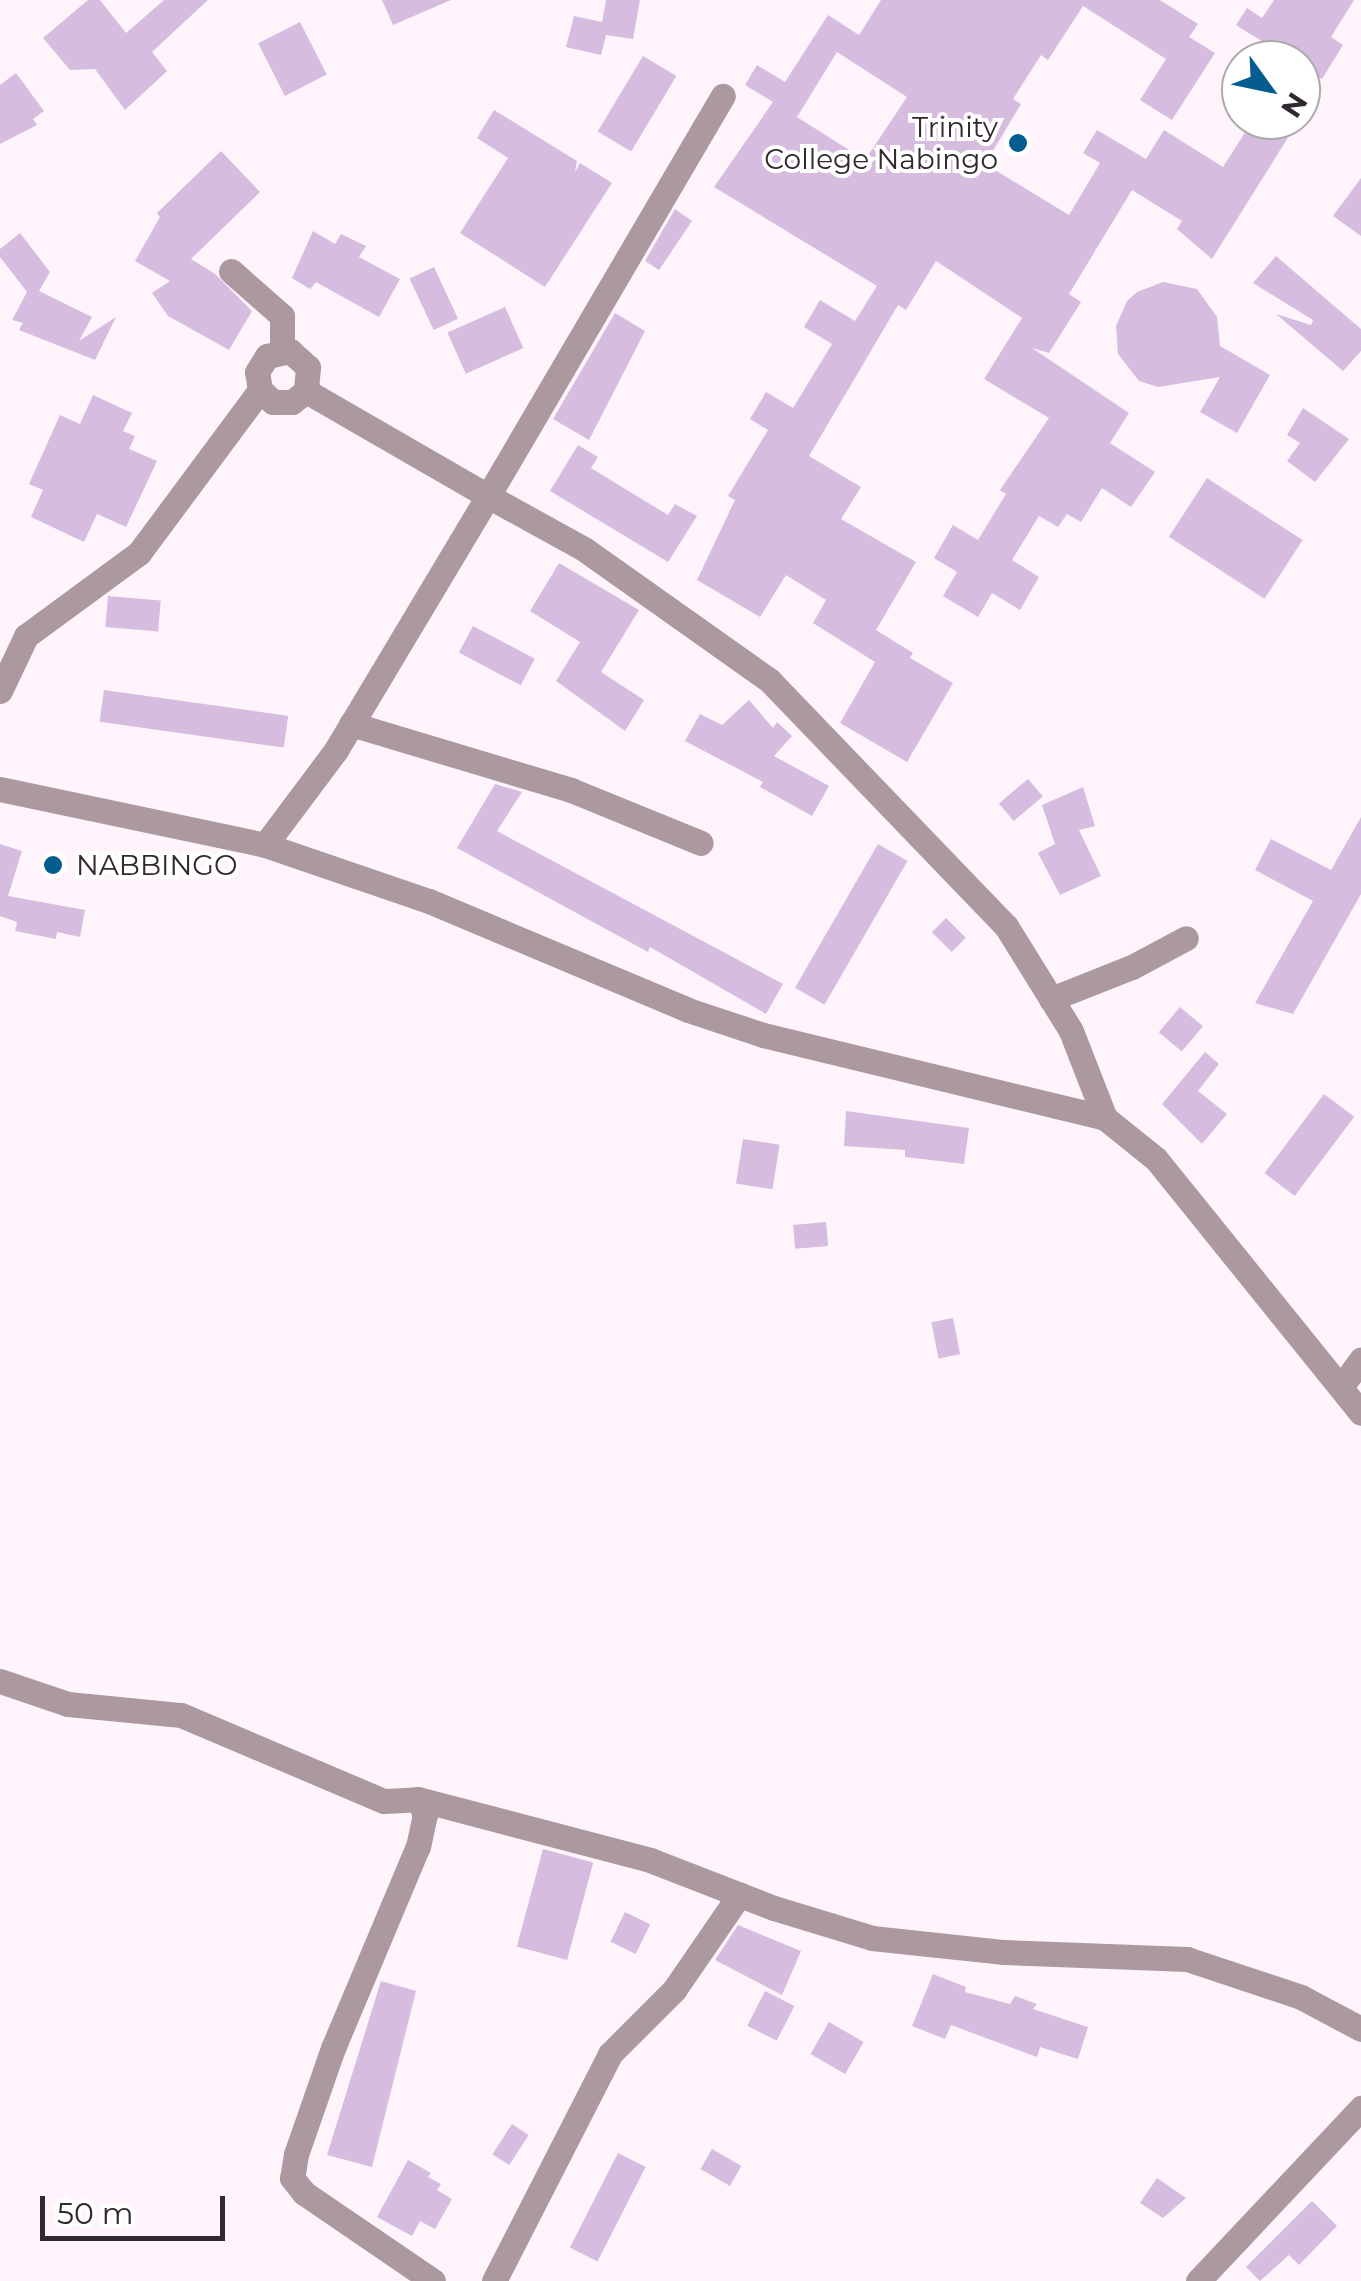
<!DOCTYPE html>
<style>
body{margin:0}
#map{position:relative;width:1361px;height:2281px;overflow:hidden;background:#fff4fb;font-family:Montserrat,sans-serif}
div>[style]{position:absolute}
.building>*{inset:0;background:#d6bcde;transform-origin:0 0}
.minor>*{height:25px;margin:-12.5px;padding:0 12.5px;transform-origin:12.5px;border-radius:12.5px;background:#ac999f}
.dots>*{width:28px;height:28px;translate:-50% -50%;box-sizing:border-box;border:5px solid #fff;border-radius:50%}
span{translate:-50% -50%;white-space:nowrap;text-align:center;line-height:1.15;-webkit-text-stroke:8px #fff;paint-order:stroke}
.poi-label{font-size:28px;color:#322930}
.right{translate:-100% -50%;text-align:right}
.left{translate:0 -50%;text-align:left}
.north{position:absolute;left:1221px;top:40px;width:100px;height:100px;box-sizing:border-box;background:#fff;border:2px solid #ada9ac;border-radius:50%;rotate:123deg;font-size:28px;font-weight:700;line-height:40px;text-align:center;color:#322930}
.north::after{content:'';display:block;margin:auto;width:35px;height:45px;background:#045d8e;clip-path:polygon(50% 0,100% 100%,50% 72%,0 100%)}
.scale{position:absolute;left:40px;top:2196px;width:185px;height:45px;box-sizing:border-box;border:5px solid #322930;border-top:0;padding-left:12px;font-size:30px;line-height:35px;white-space:nowrap;color:#322930;-webkit-text-stroke:8px #fff;paint-order:stroke}
</style>
<div id="map">
<div class="building">
<i style="clip-path:polygon(88px 0,100px 0,126px 33px,164px 0,208px 0,152px 52px,167px 71px,125px 110px,95px 69px,70px 70px,43px 38px)"></i>
<i style="clip-path:polygon(382px 0,451px 0,393px 25px)"></i>
<i style="clip-path:polygon(606px 0,640px 0,633px 39px,606px 35px,601px 55px,566px 47px,574px 16px,602px 22px)"></i>
<i style="clip-path:polygon(evenodd,881px 0,1160px 0,1198px 24px,1189px 37px,1215px 53px,1172px 120px,1140px 100px,1166px 59px,1083px 6px,1048px 60px,1041px 55px,1013px 99px,1021px 104px,985px 164px,1069px 215px,1100px 163px,1083px 153px,1097px 130px,1146px 159px,1164px 130px,1223px 167px,1253px 120px,1299px 120px,1212px 259px,1177px 229px,1182px 221px,1132px 190px,1069px 294px,1081px 302px,1049px 353px,1032px 348px,1129px 413px,1110px 443px,1155px 472px,1131px 507px,1102px 488px,1081px 522px,1067px 514px,1058px 527px,1039px 516px,1012px 560px,1039px 577px,1020px 610px,992px 593px,978px 617px,943px 596px,957px 572px,934px 558px,953px 525px,978px 540px,1006px 494px,1000px 490px,1049px 418px,984px 379px,1022px 318px,936px 261px,906px 310px,898px 305px,809px 456px,861px 487px,841px 519px,916px 562px,876px 630px,913px 653px,910px 658px,953px 683px,907px 762px,840px 723px,875px 662px,813px 623px,826px 600px,786px 575px,760px 617px,697px 580px,735px 500px,728px 496px,768px 430px,750px 419px,766px 392px,793px 408px,832px 344px,804px 327px,820px 300px,855px 321px,877px 286px,714px 187px,773px 102px,745px 85px,757px 65px,785px 82px,828px 15px,859px 35px,881px 0,837px 52px,907px 97px,865px 160px,797px 117px,837px 52px)"></i>
<i style="clip-path:polygon(1274px 0,1354px 0,1331px 37px,1343px 45px,1322px 79px,1301px 66px,1301px 60px,1292px 60px,1236px 25px,1247px 8px,1262px 18px)"></i>
<i style="left:300px;top:22px;width:59px;height:47px;rotate:63deg"></i>
<i style="left:643px;top:56px;width:39px;height:88px;rotate:31deg"></i>
<i style="clip-path:polygon(16px 73px,44px 111px,33px 119px,37px 125px,0 144px,0 85px)"></i>
<i style="clip-path:polygon(494px 110px,577px 161px,575px 172px,580px 163px,612px 183px,545px 287px,460px 233px,508px 158px,477px 138px)"></i>
<i style="clip-path:polygon(221px 151px,260px 192px,191px 259px,215px 274px,252px 311px,229px 350px,168px 316px,152px 293px,170px 281px,135px 261px,160px 217px,157px 213px)"></i>
<i style="clip-path:polygon(1361px 178px,1361px 236px,1333px 216px)"></i>
<i style="clip-path:polygon(675px 209px,692px 221px,659px 270px,645px 261px)"></i>
<i style="clip-path:polygon(313px 231px,335px 244px,341px 234px,366px 246px,359px 257px,400px 279px,379px 317px,316px 282px,310px 289px,292px 278px)"></i>
<i style="clip-path:polygon(20px 233px,50px 272px,39px 291px,92px 317px,79px 341px,116px 317px,95px 360px,19px 330px,23px 323px,12px 320px,27px 292px,0 257px,0 249px)"></i>
<i style="clip-path:polygon(1276px 256px,1361px 329px,1361px 351px,1343px 371px,1276px 314px,1311px 325px,1313px 320px,1253px 283px)"></i>
<i style="left:434px;top:267px;width:57px;height:27px;rotate:65deg"></i>
<i style="clip-path:polygon(1163px 282px,1197px 289px,1217px 317px,1220px 346px,1270px 375px,1237px 433px,1200px 412px,1220px 377px,1158px 387px,1139px 381px,1118px 354px,1116px 326px,1127px 301px,1137px 292px)"></i>
<i style="left:505px;top:307px;width:45px;height:63px;rotate:66deg"></i>
<i style="clip-path:polygon(615px 313px,645px 331px,589px 440px,553px 419px)"></i>
<i style="clip-path:polygon(93px 395px,132px 413px,123px 431px,135px 436px,129px 449px,157px 461px,126px 527px,97px 514px,84px 542px,31px 517px,43px 490px,29px 484px,60px 415px,80px 424px)"></i>
<i style="clip-path:polygon(1303px 408px,1349px 439px,1315px 482px,1287px 461px,1300px 443px,1287px 435px)"></i>
<i style="clip-path:polygon(578px 445px,598px 457px,591px 468px,668px 515px,675px 504px,697px 516px,668px 562px,550px 491px)"></i>
<i style="left:1207px;top:478px;width:114px;height:70px;rotate:33deg"></i>
<i style="clip-path:polygon(559px 563px,639px 610px,601px 672px,644px 700px,625px 731px,556px 681px,580px 642px,530px 611px)"></i>
<i style="left:108px;top:596px;width:53px;height:31px;rotate:5deg"></i>
<i style="left:473px;top:626px;width:70px;height:30px;rotate:28deg"></i>
<i style="left:104px;top:690px;width:186px;height:32px;rotate:8deg"></i>
<i style="clip-path:polygon(749px 700px,773px 728px,777px 722px,792px 736px,774px 756px,829px 786px,812px 816px,760px 787px,763px 782px,685px 741px,700px 714px,722px 725px)"></i>
<i style="left:1028px;top:779px;width:23px;height:38px;rotate:50deg"></i>
<i style="clip-path:polygon(495px 784px,522px 792px,497px 831px,783px 984px,766px 1014px,650px 947px,648px 952px,457px 848px)"></i>
<i style="clip-path:polygon(1083px 787px,1095px 826px,1079px 830px,1101px 876px,1060px 895px,1038px 853px,1055px 844px,1042px 805px)"></i>
<i style="clip-path:polygon(1361px 817px,1361px 894px,1293px 1014px,1255px 1003px,1313px 901px,1255px 870px,1271px 839px,1331px 870px)"></i>
<i style="clip-path:polygon(0 844px,22px 851px,8px 896px,85px 910px,80px 937px,57px 932px,56px 939px,15px 931px,17px 922px,0 916px)"></i>
<i style="left:878px;top:844px;width:34px;height:166px;rotate:30deg"></i>
<i style="left:946px;top:918px;width:28px;height:20px;rotate:45deg"></i>
<i style="left:1180px;top:1007px;width:30px;height:33px;rotate:40deg"></i>
<i style="clip-path:polygon(1205px 1052px,1219px 1064px,1198px 1091px,1227px 1114px,1202px 1144px,1162px 1104px)"></i>
<i style="left:1324px;top:1094px;width:38px;height:99px;rotate:37deg"></i>
<i style="clip-path:polygon(846px 1111px,969px 1128px,964px 1164px,905px 1157px,905px 1150px,844px 1146px)"></i>
<i style="left:743px;top:1139px;width:37px;height:45px;rotate:9deg"></i>
<i style="left:826px;top:1222px;width:24px;height:33px;rotate:85deg"></i>
<i style="left:953px;top:1318px;width:37px;height:22px;rotate:79deg"></i>
<i style="left:543px;top:1849px;width:52px;height:101px;rotate:15deg"></i>
<i style="left:625px;top:1912px;width:28px;height:33px;rotate:26deg"></i>
<i style="clip-path:polygon(738px 1925px,801px 1951px,782px 1995px,715px 1960px)"></i>
<i style="clip-path:polygon(933px 1974px,966px 1987px,965px 1992px,1010px 2004px,1015px 1996px,1037px 2004px,1033px 2009px,1088px 2027px,1078px 2059px,1040px 2047px,1037px 2057px,951px 2025px,945px 2039px,912px 2026px)"></i>
<i style="clip-path:polygon(381px 1981px,416px 1991px,372px 2167px,327px 2155px)"></i>
<i style="left:765px;top:1991px;width:33px;height:39px;rotate:27deg"></i>
<i style="left:829px;top:2022px;width:40px;height:37px;rotate:30deg"></i>
<i style="left:512px;top:2124px;width:20px;height:36px;rotate:33deg"></i>
<i style="left:712px;top:2149px;width:34px;height:23px;rotate:30deg"></i>
<i style="left:618px;top:2153px;width:31px;height:106px;rotate:27deg"></i>
<i style="clip-path:polygon(408px 2160px,431px 2173px,428px 2177px,441px 2184px,437px 2190px,452px 2199px,435px 2229px,420px 2221px,412px 2236px,377px 2217px)"></i>
<i style="clip-path:polygon(1157px 2178px,1186px 2198px,1163px 2218px,1140px 2203px)"></i>
<i style="clip-path:polygon(1312px 2201px,1337px 2226px,1299px 2265px,1289px 2255px,1260px 2281px,1246px 2267px)"></i>
</div>
<div class="minor">
<i style="left:231px;top:271px;width:68px;rotate:41.4deg"></i>
<i style="left:282px;top:316px;width:34px;rotate:90deg"></i>
<i style="left:306px;top:391px;width:210px;rotate:30deg"></i>
<i style="left:488px;top:496px;width:464px;rotate:-59.6deg"></i>
<i style="left:0;top:691px;width:61px;rotate:-64.7deg"></i>
<i style="left:26px;top:636px;width:140px;rotate:-36.3deg"></i>
<i style="left:139px;top:553px;width:203px;rotate:-53.4deg"></i>
<i style="left:260px;top:390px;width:18px;rotate:-99deg"></i>
<i style="left:257px;top:372px;width:19px;rotate:-58deg"></i>
<i style="left:267px;top:356px;width:24px;rotate:-12deg"></i>
<i style="left:290px;top:351px;width:24px;rotate:42deg"></i>
<i style="left:308px;top:367px;width:24px;rotate:95deg"></i>
<i style="left:306px;top:391px;width:18px;rotate:142deg"></i>
<i style="left:292px;top:402px;width:19px;rotate:180deg"></i>
<i style="left:273px;top:402px;width:18px;rotate:-137deg"></i>
<i style="left:351px;top:724px;width:230px;rotate:16.7deg"></i>
<i style="left:571px;top:790px;width:140px;rotate:22.2deg"></i>
<i style="left:0;top:789px;width:271px;rotate:11.9deg"></i>
<i style="left:265px;top:845px;width:173px;rotate:18.9deg"></i>
<i style="left:429px;top:901px;width:281px;rotate:22.8deg"></i>
<i style="left:688px;top:1010px;width:79px;rotate:18.4deg"></i>
<i style="left:763px;top:1035px;width:352px;rotate:13.6deg"></i>
<i style="left:1105px;top:1118px;width:65px;rotate:38.8deg"></i>
<i style="left:1156px;top:1159px;width:326px;rotate:51.1deg"></i>
<i style="left:265px;top:845px;width:119px;rotate:-53.2deg"></i>
<i style="left:336px;top:750px;width:296px;rotate:-59.1deg"></i>
<i style="left:488px;top:496px;width:110px;rotate:28.9deg"></i>
<i style="left:584px;top:549px;width:227px;rotate:35.3deg"></i>
<i style="left:769px;top:680px;width:342px;rotate:46.1deg"></i>
<i style="left:1006px;top:926px;width:123px;rotate:58.2deg"></i>
<i style="left:1071px;top:1031px;width:93px;rotate:68.7deg"></i>
<i style="left:1051px;top:999px;width:87px;rotate:-21.6deg"></i>
<i style="left:1132px;top:967px;width:61px;rotate:-28.2deg"></i>
<i style="left:1341px;top:1387px;width:34px;rotate:-54deg"></i>
<i style="left:0;top:1681px;width:72px;rotate:18.7deg"></i>
<i style="left:68px;top:1704px;width:114px;rotate:5.6deg"></i>
<i style="left:181px;top:1715px;width:220px;rotate:23deg"></i>
<i style="left:384px;top:1801px;width:34px;rotate:-3deg"></i>
<i style="left:418px;top:1799px;width:240px;rotate:14.7deg"></i>
<i style="left:650px;top:1860px;width:133px;rotate:21.2deg"></i>
<i style="left:774px;top:1908px;width:102px;rotate:17deg"></i>
<i style="left:872px;top:1938px;width:133px;rotate:6.1deg"></i>
<i style="left:1004px;top:1952px;width:183px;rotate:2.2deg"></i>
<i style="left:1187px;top:1959px;width:120px;rotate:18.4deg"></i>
<i style="left:1301px;top:1997px;width:68px;rotate:28.1deg"></i>
<i style="left:418px;top:1799px;width:17px;rotate:65deg"></i>
<i style="left:425px;top:1814px;width:33px;rotate:102deg"></i>
<i style="left:418px;top:1846px;width:219px;rotate:112.8deg"></i>
<i style="left:333px;top:2048px;width:112px;rotate:109.2deg"></i>
<i style="left:296px;top:2154px;width:24px;rotate:99deg"></i>
<i style="left:292px;top:2178px;width:19px;rotate:51deg"></i>
<i style="left:304px;top:2193px;width:156px;rotate:34.3deg"></i>
<i style="left:494px;top:2281px;width:255px;rotate:-62.9deg"></i>
<i style="left:610px;top:2054px;width:91px;rotate:-45deg"></i>
<i style="left:674px;top:1990px;width:116px;rotate:-55.5deg"></i>
<i style="left:1198px;top:2281px;width:238px;rotate:-46.7deg"></i>
</div>
<div class="dots">
<i style="left:1018px;top:143px;background:#045d8e"></i>
<i style="left:53px;top:865px;background:#045d8e"></i>
</div>
<div class="poi-label">
<span class="right" style="left:998px;top:143px">Trinity<br>College Nabingo</span>
<span class="left" style="left:76px;top:865px">NABBINGO</span>
</div>
<div class="north">N</div>
<div class="scale">50 m</div>
</div>
